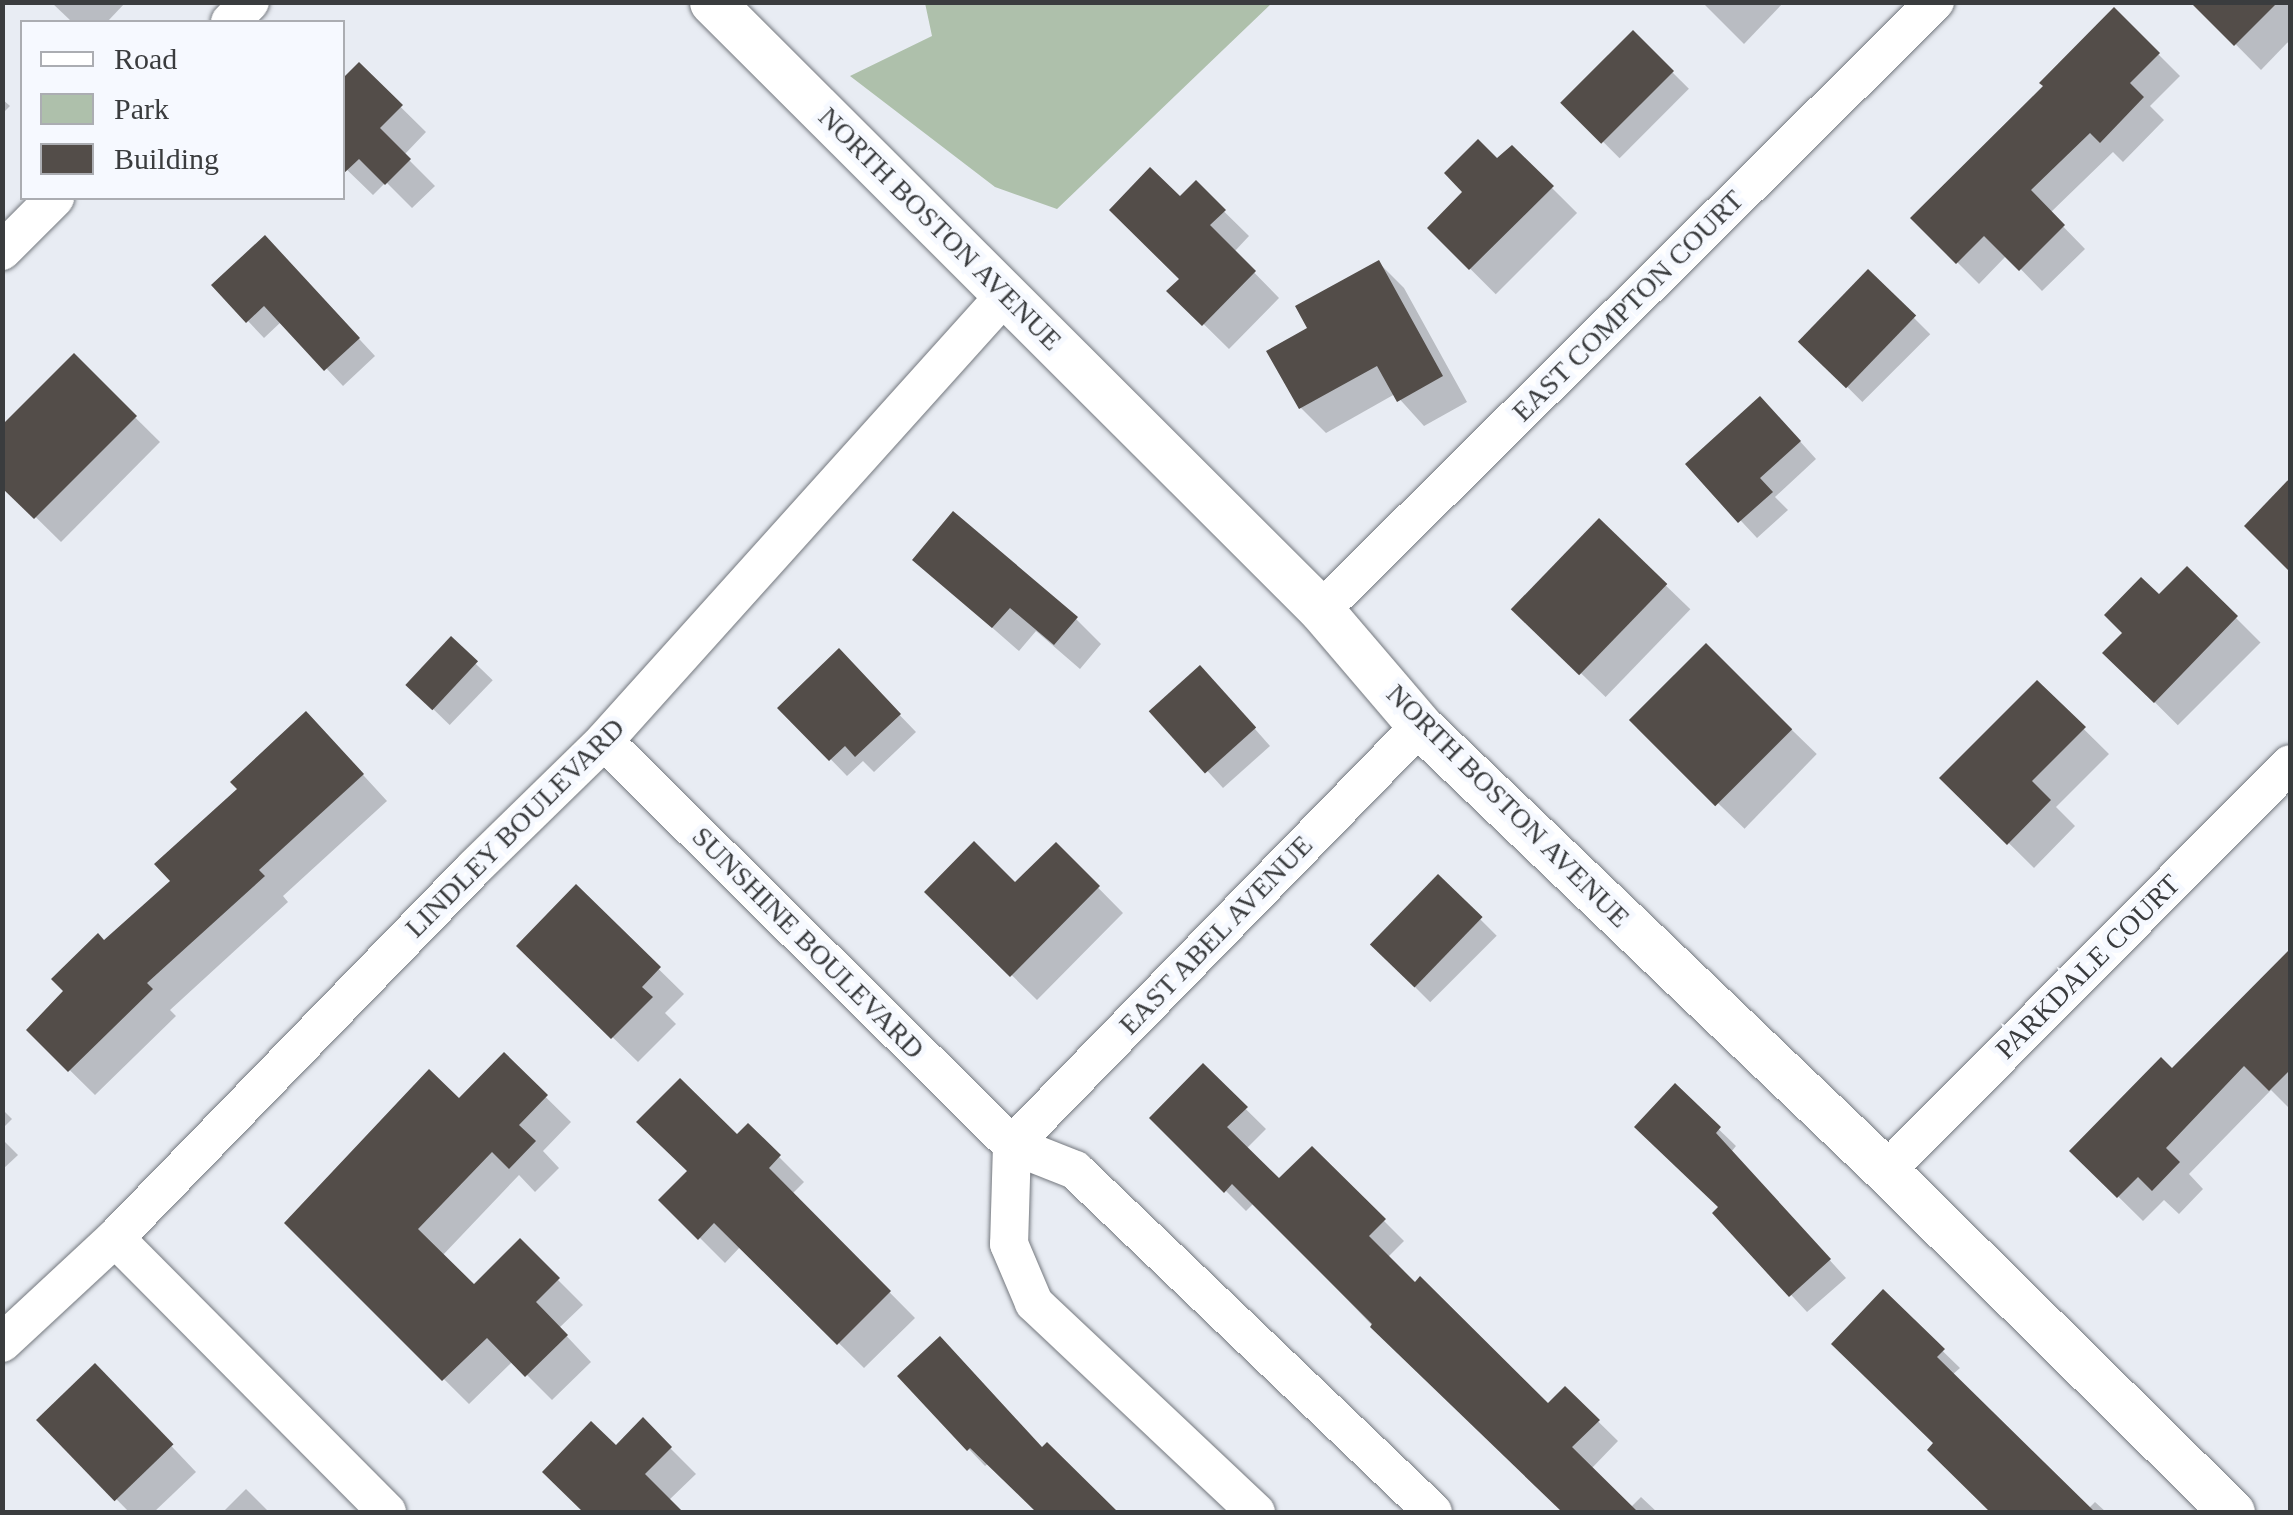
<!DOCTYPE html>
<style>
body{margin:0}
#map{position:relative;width:2293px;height:1515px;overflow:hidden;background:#e8ecf3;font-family:"Times New Roman",serif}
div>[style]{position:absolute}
.green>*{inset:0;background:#aec0ab}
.shadow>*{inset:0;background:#0003;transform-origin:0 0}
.building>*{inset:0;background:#534d49;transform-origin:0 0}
.roads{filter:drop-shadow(0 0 2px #74787e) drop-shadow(0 0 2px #74787e)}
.minor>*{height:38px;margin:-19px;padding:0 19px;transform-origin:19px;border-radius:19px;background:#fff}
.tertiary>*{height:45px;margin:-22.5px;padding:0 22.5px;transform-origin:22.5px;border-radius:22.5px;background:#fff}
span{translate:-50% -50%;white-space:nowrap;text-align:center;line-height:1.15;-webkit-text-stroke:10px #f6f9ff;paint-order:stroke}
.street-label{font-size:28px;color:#3a3c3e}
.frame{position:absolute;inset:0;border:5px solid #3a3c3e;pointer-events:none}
.legend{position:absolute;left:20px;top:20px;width:325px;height:180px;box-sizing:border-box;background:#f6f9ff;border:2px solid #abadb2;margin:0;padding:12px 18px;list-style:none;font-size:30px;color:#3a3c3e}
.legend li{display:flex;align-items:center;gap:20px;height:50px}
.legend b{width:50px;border:2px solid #abadb2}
</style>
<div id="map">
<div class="green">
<i style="clip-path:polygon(925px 3px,925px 2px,1272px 3px,1057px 209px,995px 187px,850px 76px,932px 36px)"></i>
</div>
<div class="shadow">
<i style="clip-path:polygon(51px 2px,126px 2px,107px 22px,72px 22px)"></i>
<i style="clip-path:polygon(1702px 2px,1784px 2px,1744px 44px)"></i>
<i style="clip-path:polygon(2290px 2px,2290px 40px,2261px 70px,2195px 3px)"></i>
<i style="clip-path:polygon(2114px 10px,2180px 76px,2150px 106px,2164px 120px,2123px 162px,2113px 152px,2050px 213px,2085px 249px,2042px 291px,2007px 255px,1979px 284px,1913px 218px,2046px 86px)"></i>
<i style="left:1633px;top:33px;width:79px;height:98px;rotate:45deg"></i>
<i style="clip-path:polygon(359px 66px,426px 132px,404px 155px,435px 186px,412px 208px,386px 182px,373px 195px,342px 165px)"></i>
<i style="clip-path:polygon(2px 99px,10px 106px,2px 114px)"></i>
<i style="left:1512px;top:148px;width:92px;height:115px;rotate:45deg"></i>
<i style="clip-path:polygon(1196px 184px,1249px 236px,1234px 252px,1279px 298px,1229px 349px,1170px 291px,1182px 279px,1180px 200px)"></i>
<i style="clip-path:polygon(281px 255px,375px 356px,343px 386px,282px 321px,264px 338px,248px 321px)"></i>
<i style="clip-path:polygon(1379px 263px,1404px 288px,1467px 402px,1424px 426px,1395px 394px,1326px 433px,1301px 408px,1311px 329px)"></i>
<i style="left:1868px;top:272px;width:88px;height:96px;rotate:45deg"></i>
<i style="clip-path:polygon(74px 357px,160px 442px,61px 542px,2px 484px)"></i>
<i style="clip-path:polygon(1777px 416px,1816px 459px,1775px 497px,1788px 510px,1757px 538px,1688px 464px)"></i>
<i style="left:1599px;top:521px;width:127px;height:122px;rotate:44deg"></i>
<i style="clip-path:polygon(915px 560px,1076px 619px,1101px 644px,1080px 669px,1036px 631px,1019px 651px)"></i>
<i style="left:2187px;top:569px;width:104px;height:117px;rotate:45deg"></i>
<i style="left:451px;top:640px;width:58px;height:62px;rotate:44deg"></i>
<i style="left:1706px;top:647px;width:154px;height:104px;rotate:44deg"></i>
<i style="clip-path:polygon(839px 652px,916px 732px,874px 772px,863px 761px,847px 776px,781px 708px)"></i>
<i style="clip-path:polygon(2037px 683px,2109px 754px,2056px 807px,2075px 826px,2034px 868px,1943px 778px)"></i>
<i style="clip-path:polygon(1217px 686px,1270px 746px,1223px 788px,1153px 711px)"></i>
<i style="clip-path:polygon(331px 740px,387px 801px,283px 896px,288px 902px,170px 1010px,176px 1016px,95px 1095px,29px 1030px,67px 991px,104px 943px)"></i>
<i style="clip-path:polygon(1056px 845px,1123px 913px,1037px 1000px,927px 892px,1015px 885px)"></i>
<i style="left:1438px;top:877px;width:83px;height:94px;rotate:45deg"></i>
<i style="clip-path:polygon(576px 888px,684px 994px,665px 1013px,676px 1024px,638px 1062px,519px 946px)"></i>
<i style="clip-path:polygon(2290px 952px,2290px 1109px,2271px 1090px,2189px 1174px,2203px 1189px,2179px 1214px,2164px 1200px,2143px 1221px,2072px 1151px,2172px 1071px)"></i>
<i style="clip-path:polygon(504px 1056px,571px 1122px,543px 1151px,559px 1168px,535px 1192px,519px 1175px,442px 1256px,474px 1287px,520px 1242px,583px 1305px,559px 1328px,591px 1362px,552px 1400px,513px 1361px,469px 1404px,287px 1223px,459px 1102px)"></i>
<i style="clip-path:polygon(1203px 1067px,1266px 1129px,1246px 1149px,1279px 1182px,1312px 1149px,1404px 1241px,1387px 1258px,1548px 1407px,1565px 1389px,1618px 1441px,1591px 1469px,1630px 1508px,1641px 1497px,1657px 1512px,1565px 1512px,1393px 1347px,1254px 1203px,1246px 1211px,1153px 1118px)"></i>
<i style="clip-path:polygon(1675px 1087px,1736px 1146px,1731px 1152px,1846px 1278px,1807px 1312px,1715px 1213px,1721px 1208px)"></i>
<i style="clip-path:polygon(2px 1109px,12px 1119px,2px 1129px)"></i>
<i style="clip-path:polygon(748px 1126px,804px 1182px,792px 1194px,915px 1318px,864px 1368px,741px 1246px,725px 1263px,662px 1200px)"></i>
<i style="clip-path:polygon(2px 1139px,18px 1155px,2px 1170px)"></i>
<i style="clip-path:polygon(1883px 1293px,1960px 1368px,1952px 1375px,2088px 1509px,2095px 1502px,2106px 1512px,1994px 1512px,1930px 1450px,1937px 1443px)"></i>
<i style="clip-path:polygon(900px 1376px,1043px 1450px,1047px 1445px,1115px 1512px,1039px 1512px,989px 1463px,985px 1466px)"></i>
<i style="clip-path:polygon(120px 1392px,196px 1472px,154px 1512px,129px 1512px,39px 1420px)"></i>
<i style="clip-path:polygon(643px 1421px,696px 1474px,668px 1501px,680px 1512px,586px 1512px,545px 1472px,616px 1448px)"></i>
<i style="clip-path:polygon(246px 1489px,269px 1512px,223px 1512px)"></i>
</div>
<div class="building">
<i style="clip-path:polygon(2190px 2px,2278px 2px,2234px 46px)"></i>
<i style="clip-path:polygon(2114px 7px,2160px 53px,2130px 83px,2144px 97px,2100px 143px,2090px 133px,2031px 190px,2065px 225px,2019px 271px,1984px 236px,1956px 264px,1910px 218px,2043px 86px,2039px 83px)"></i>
<i style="left:1633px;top:30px;width:58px;height:103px;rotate:45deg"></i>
<i style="clip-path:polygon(359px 62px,403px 105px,380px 128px,411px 159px,385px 185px,359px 159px,342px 175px,342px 79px)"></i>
<i style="clip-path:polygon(1478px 139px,1497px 158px,1512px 145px,1554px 186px,1469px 270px,1427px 228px,1462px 192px,1444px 173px)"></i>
<i style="clip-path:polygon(1150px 167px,1180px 196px,1196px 180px,1226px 210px,1210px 225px,1256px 271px,1202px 326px,1166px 291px,1179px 279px,1109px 210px)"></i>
<i style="clip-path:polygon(265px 235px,360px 338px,324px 371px,264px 306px,246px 323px,211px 285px)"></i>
<i style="clip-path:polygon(1379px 260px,1443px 376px,1397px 402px,1377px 366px,1299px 409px,1266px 351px,1307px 328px,1295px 306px)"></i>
<i style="left:1868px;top:269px;width:67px;height:101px;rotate:44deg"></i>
<i style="clip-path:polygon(74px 353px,137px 416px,34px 519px,2px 488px,2px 425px)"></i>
<i style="clip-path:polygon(1760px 396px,1801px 441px,1760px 478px,1773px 492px,1738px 523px,1685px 464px)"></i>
<i style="clip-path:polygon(2290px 478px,2290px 572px,2244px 526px)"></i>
<i style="clip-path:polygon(953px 511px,1078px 617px,1054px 645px,1010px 608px,992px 628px,912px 560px)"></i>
<i style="left:1599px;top:518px;width:95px;height:127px;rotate:44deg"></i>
<i style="clip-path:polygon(2187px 566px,2238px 616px,2154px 703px,2102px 653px,2122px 633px,2104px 615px,2141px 577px,2159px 594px)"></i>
<i style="left:451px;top:636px;width:37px;height:67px;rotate:43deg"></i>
<i style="left:1706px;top:643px;width:122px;height:109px;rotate:45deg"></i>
<i style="clip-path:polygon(839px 648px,901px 714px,855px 757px,845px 746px,829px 761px,777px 708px)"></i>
<i style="left:1200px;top:665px;width:84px;height:69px;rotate:48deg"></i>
<i style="clip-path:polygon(2037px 680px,2086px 727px,2032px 781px,2051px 800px,2007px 845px,1939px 778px)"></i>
<i style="clip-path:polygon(306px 711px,364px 774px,259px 870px,265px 876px,147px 983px,153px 989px,68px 1072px,26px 1030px,63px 991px,51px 979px,98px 933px,104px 940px,170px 881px,154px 864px,237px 789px,230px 782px)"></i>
<i style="clip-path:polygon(974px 841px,1015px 882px,1056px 842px,1100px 886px,1010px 977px,924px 892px)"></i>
<i style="left:1438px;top:874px;width:62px;height:98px;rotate:44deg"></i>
<i style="clip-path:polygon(576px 884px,661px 967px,642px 987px,653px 997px,611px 1039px,516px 946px)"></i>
<i style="clip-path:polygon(2290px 949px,2290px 1070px,2269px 1091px,2244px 1066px,2166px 1148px,2180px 1162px,2152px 1191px,2138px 1177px,2117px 1198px,2069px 1151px,2161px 1057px,2172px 1068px)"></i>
<i style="clip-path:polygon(504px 1052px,548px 1095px,519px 1125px,536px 1141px,509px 1169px,492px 1152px,418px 1229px,474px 1284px,520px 1238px,560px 1278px,536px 1302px,568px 1335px,525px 1377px,487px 1338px,442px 1381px,284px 1223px,429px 1069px,459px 1098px)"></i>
<i style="clip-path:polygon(1203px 1063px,1248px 1107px,1227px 1127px,1279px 1178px,1312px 1146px,1386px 1219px,1369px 1236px,1415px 1282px,1420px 1276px,1548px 1403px,1565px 1386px,1600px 1420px,1572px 1447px,1638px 1512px,1562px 1512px,1370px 1327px,1372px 1324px,1232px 1184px,1224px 1193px,1149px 1118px)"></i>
<i style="clip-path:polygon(680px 1078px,737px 1134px,748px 1123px,781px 1155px,769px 1168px,891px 1291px,837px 1345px,714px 1223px,698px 1240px,658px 1200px,687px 1171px,636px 1122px)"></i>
<i style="clip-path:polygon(1675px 1083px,1721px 1127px,1716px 1133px,1831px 1259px,1789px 1297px,1712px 1213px,1718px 1207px,1634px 1127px)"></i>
<i style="clip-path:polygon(1883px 1289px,1945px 1349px,1937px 1357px,2095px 1512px,1990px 1512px,1927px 1450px,1933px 1443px,1831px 1344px)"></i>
<i style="clip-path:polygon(940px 1336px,1042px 1447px,1047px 1442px,1118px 1512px,1036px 1512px,970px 1448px,967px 1451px,897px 1376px)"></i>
<i style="left:95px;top:1363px;width:113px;height:82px;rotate:46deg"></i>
<i style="clip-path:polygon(643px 1417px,672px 1447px,645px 1474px,683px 1512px,583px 1512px,542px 1472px,591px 1421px,616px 1445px)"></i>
</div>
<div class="roads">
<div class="minor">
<i style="left:230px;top:22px;width:28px;rotate:-45deg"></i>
<i style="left:2px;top:251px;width:75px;rotate:-45deg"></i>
<i style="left:1321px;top:610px;width:864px;rotate:-44.72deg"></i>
<i style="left:604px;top:741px;width:574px;rotate:44.72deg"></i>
<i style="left:1012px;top:1145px;width:68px;rotate:21.6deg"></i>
<i style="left:1075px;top:1170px;width:495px;rotate:43.7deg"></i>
<i style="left:1012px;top:1145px;width:585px;rotate:-45.76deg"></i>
<i style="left:1012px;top:1145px;width:99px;rotate:91.7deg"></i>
<i style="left:1009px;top:1244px;width:64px;rotate:67deg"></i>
<i style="left:1034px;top:1303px;width:305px;rotate:43.3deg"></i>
<i style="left:1886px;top:1171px;width:573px;rotate:-45.21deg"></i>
<i style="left:115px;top:1238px;width:386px;rotate:45.2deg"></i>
<i style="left:2px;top:1343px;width:154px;rotate:-42.9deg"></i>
<i style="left:115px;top:1238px;width:517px;rotate:-45.86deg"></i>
<i style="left:475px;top:867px;width:180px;rotate:-44.3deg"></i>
<i style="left:604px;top:741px;width:601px;rotate:-48.03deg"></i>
</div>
<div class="tertiary">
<i style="left:712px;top:2px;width:861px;rotate:44.95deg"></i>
<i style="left:1321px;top:610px;width:153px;rotate:49.5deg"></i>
<i style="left:1420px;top:726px;width:644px;rotate:43.68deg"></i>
<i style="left:1886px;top:1171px;width:486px;rotate:44.6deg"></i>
</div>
</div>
<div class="street-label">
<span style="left:940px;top:229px;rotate:45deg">NORTH BOSTON AVENUE</span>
<span style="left:1628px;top:306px;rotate:-45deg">EAST COMPTON COURT</span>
<span style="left:1508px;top:806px;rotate:45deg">NORTH BOSTON AVENUE</span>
<span style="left:515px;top:828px;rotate:-45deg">LINDLEY BOULEVARD</span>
<span style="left:1216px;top:935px;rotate:-46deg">EAST ABEL AVENUE</span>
<span style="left:808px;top:943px;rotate:45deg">SUNSHINE BOULEVARD</span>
<span style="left:2088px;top:967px;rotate:-45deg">PARKDALE COURT</span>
</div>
<div class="frame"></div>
<ul class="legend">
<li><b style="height:12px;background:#fff"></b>Road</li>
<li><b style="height:28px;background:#aec0ab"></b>Park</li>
<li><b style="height:28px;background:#534d49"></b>Building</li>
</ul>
</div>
